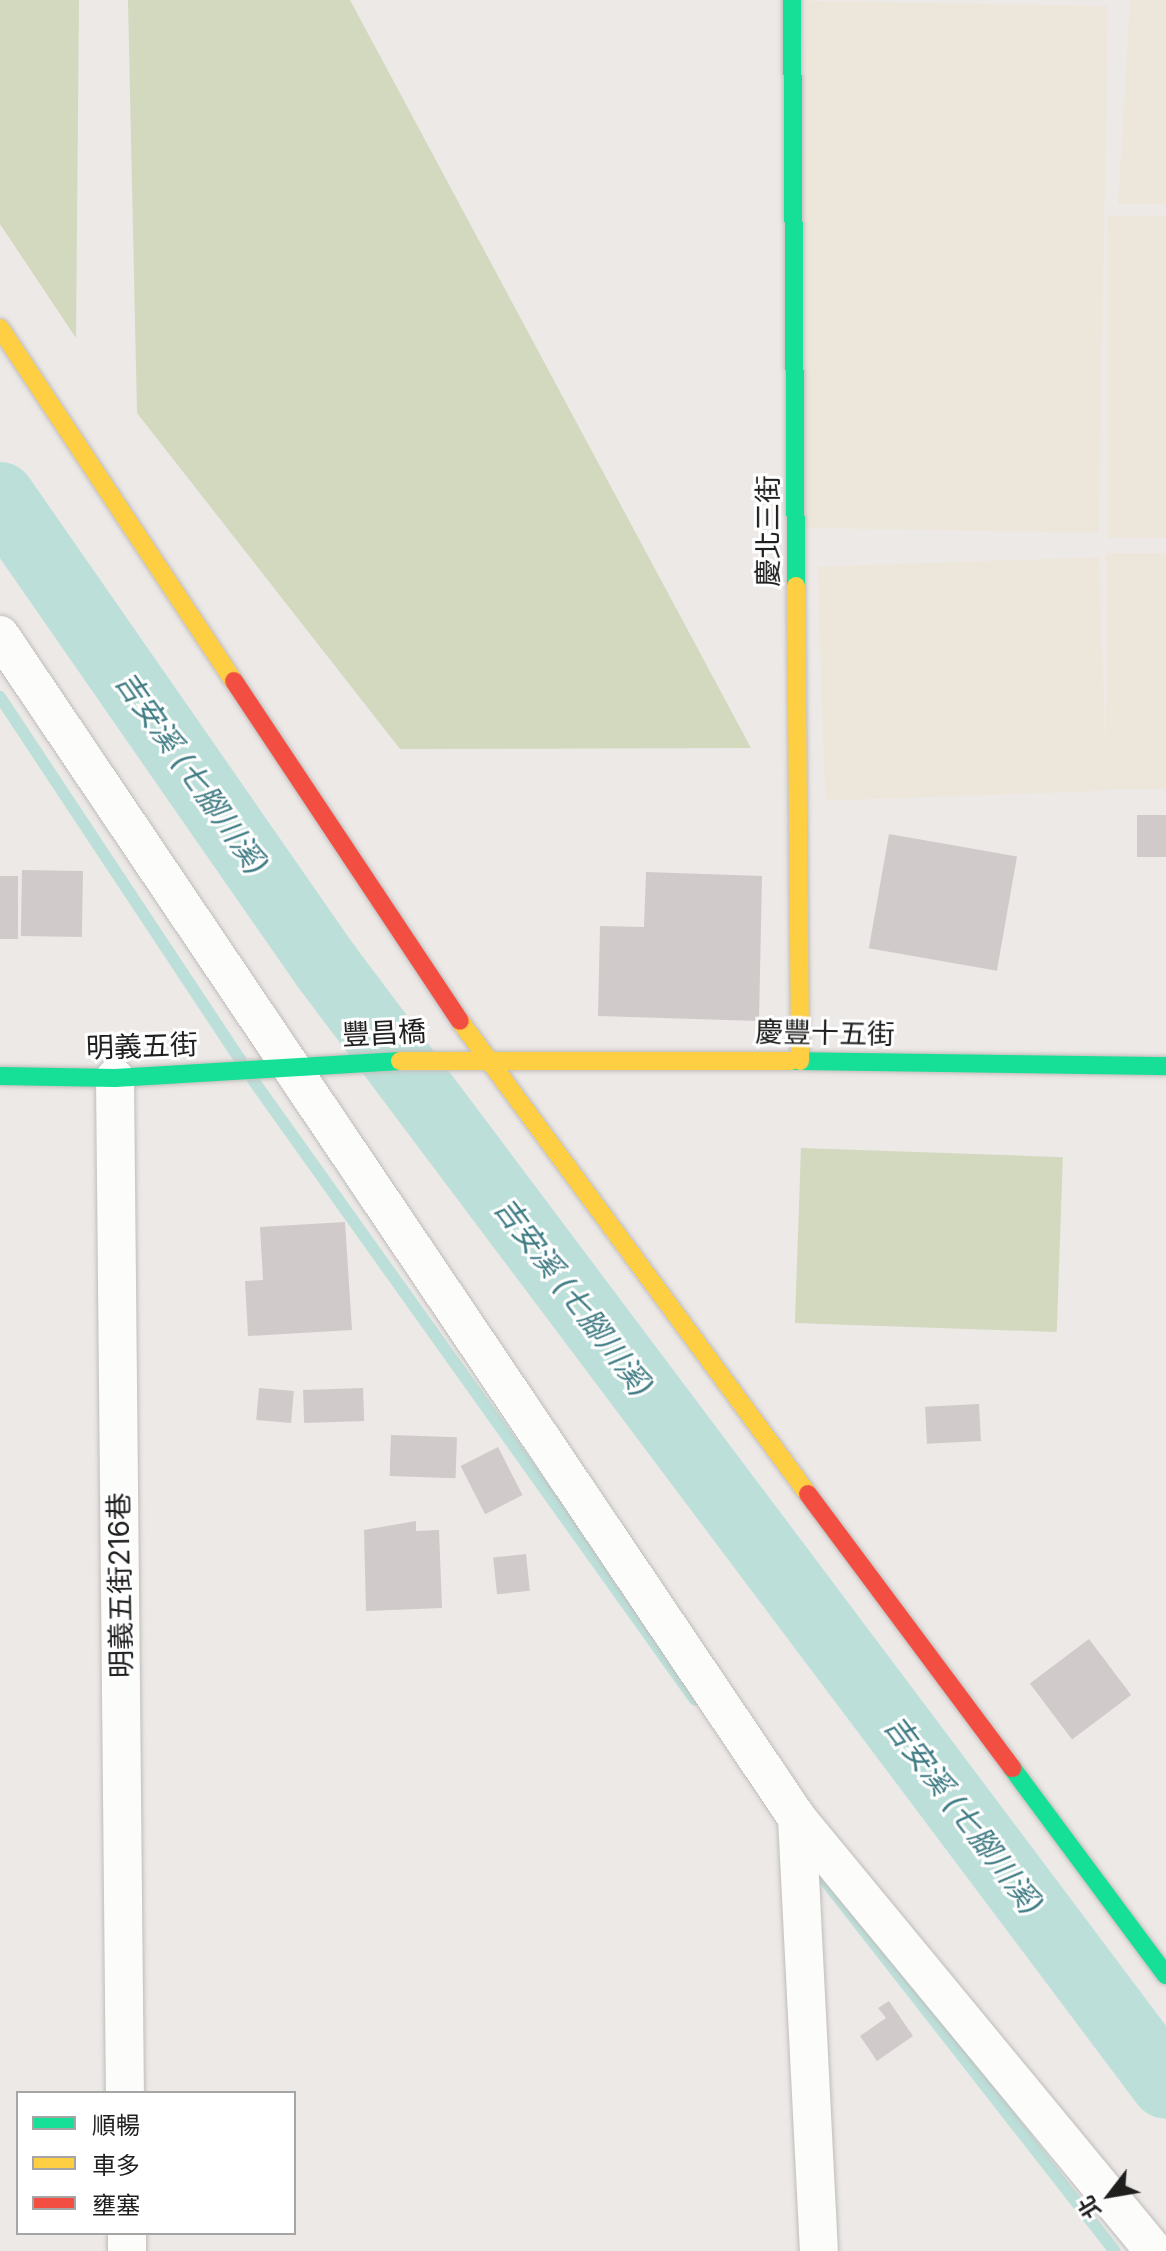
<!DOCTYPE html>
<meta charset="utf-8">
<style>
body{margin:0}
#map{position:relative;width:1166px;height:2251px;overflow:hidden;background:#ede9e7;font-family:Inter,"Noto Sans TC",sans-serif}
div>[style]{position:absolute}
.farmland>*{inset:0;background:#ede7db;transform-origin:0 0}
.forest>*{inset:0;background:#d2d9be;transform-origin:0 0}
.stream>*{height:12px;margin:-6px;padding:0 6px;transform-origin:6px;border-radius:6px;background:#bddfd9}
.river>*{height:70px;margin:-35px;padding:0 35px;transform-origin:35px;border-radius:35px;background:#bddfd9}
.building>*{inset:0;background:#d0cbca;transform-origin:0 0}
.roads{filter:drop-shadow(0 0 2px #bfbdbc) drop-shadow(0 0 2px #bfbdbc)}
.street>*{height:38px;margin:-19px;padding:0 19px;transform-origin:19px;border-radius:19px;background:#fcfcfb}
.fast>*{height:18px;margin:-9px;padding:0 9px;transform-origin:9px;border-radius:9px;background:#16e098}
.slow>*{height:18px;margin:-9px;padding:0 9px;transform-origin:9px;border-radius:9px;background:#ffcf43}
.jam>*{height:18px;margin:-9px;padding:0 9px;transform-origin:9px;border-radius:9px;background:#f24e42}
span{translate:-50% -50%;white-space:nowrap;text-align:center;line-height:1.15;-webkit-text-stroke:6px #fff;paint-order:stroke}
.street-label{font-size:28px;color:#1f1f1f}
.water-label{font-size:30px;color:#407c84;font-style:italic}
.legend{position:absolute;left:16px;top:2091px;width:280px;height:144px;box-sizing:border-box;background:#fff;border:2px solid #a5a5a5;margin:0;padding:10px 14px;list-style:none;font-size:24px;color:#1f1f1f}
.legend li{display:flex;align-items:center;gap:16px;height:40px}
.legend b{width:40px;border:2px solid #a5a5a5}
.north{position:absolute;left:1070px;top:2155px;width:80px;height:80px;-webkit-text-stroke:6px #fff;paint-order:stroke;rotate:239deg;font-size:22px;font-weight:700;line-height:32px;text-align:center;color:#1f1f1f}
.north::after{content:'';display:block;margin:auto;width:28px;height:36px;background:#1f1f1f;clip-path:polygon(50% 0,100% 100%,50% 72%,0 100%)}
</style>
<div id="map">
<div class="farmland">
<i style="clip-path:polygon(1130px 0,1166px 0,1166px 204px,1118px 204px)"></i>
<i style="left:1108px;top:6px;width:527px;height:303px;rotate:91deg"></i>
<i style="left:1166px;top:216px;width:322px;height:58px;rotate:90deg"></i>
<i style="left:1166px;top:553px;width:236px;height:60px;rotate:90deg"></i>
<i style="left:1099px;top:557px;width:234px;height:282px;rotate:88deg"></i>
</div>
<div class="forest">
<i style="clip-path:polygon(0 0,79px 0,76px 338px,0 224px)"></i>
<i style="clip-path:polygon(128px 0,350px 0,751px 748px,400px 749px,137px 413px)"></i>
<i style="left:801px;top:1148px;width:262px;height:175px;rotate:2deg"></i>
</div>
<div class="stream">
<i style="left:0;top:697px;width:437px;rotate:56.5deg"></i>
<i style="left:253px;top:1080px;width:761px;rotate:54.51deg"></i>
<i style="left:820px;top:1874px;width:479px;rotate:52deg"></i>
</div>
<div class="river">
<i style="left:0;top:497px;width:571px;rotate:55.2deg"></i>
<i style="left:326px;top:966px;width:1398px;rotate:53.08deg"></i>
</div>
<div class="building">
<i style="left:1137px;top:815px;width:29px;height:42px"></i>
<i style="left:889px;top:834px;width:130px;height:116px;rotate:10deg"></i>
<i style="left:22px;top:870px;width:61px;height:66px;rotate:1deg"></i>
<i style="clip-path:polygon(646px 872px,762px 876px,759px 1021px,598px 1016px,600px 926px,644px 927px)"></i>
<i style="left:0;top:876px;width:18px;height:63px"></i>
<i style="clip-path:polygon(345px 1222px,352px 1330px,248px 1336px,245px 1281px,263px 1280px,260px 1227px)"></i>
<i style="left:259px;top:1388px;width:35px;height:32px;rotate:5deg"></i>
<i style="left:363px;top:1388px;width:33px;height:60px;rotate:88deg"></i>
<i style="left:979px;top:1404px;width:37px;height:54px;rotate:87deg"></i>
<i style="left:391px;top:1435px;width:66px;height:41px;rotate:2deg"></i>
<i style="left:498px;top:1447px;width:54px;height:42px;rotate:63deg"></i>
<i style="clip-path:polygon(416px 1521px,416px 1531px,439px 1530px,442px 1608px,366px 1611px,364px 1530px)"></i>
<i style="left:526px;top:1554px;width:37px;height:33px;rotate:84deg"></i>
<i style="left:1089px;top:1639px;width:70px;height:74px;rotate:53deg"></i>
<i style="clip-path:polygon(889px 2001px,913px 2036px,877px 2061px,860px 2036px,886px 2018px,878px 2008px)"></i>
</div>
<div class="roads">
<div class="street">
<i style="left:0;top:635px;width:1426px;rotate:56.03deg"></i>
<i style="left:797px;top:1818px;width:561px;rotate:50.5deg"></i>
<i style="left:115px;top:1078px;width:1015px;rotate:89.44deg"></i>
<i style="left:797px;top:1818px;width:434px;rotate:87.1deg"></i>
<i style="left:127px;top:2233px;width:18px;rotate:90deg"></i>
</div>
<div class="fast">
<i style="left:792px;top:0;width:586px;rotate:89.61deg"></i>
<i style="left:791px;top:1061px;width:375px;rotate:0.8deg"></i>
<i style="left:0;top:1076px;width:115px;rotate:1deg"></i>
<i style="left:115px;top:1078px;width:286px;rotate:-3.4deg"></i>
<i style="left:1012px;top:1768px;width:258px;rotate:53.4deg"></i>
</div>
<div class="slow">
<i style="left:0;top:328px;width:424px;rotate:56.5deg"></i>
<i style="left:796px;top:586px;width:475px;rotate:89.5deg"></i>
<i style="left:460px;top:1021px;width:587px;rotate:53.66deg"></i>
<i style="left:400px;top:1061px;width:391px"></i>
</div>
<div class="jam">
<i style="left:234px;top:681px;width:408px;rotate:56.4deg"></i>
<i style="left:808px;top:1494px;width:342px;rotate:53.3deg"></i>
</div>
</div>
<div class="street-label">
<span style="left:768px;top:531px;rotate:-90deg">慶北三街</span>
<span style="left:384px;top:1033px;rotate:-3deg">豐昌橋</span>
<span style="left:825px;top:1033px;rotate:1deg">慶豐十五街</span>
<span style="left:142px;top:1046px;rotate:-2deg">明義五街</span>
<span style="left:120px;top:1585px;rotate:-91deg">明義五街216巷</span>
</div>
<div class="water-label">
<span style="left:192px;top:773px;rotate:55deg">吉安溪 (七腳川溪)</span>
<span style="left:574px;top:1297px;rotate:53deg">吉安溪 (七腳川溪)</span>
<span style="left:964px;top:1815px;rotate:53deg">吉安溪 (七腳川溪)</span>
</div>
<ul class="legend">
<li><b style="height:10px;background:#16e098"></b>順暢</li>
<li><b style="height:10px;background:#ffcf43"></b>車多</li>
<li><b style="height:10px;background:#f24e42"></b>壅塞</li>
</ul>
<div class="north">北</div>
</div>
